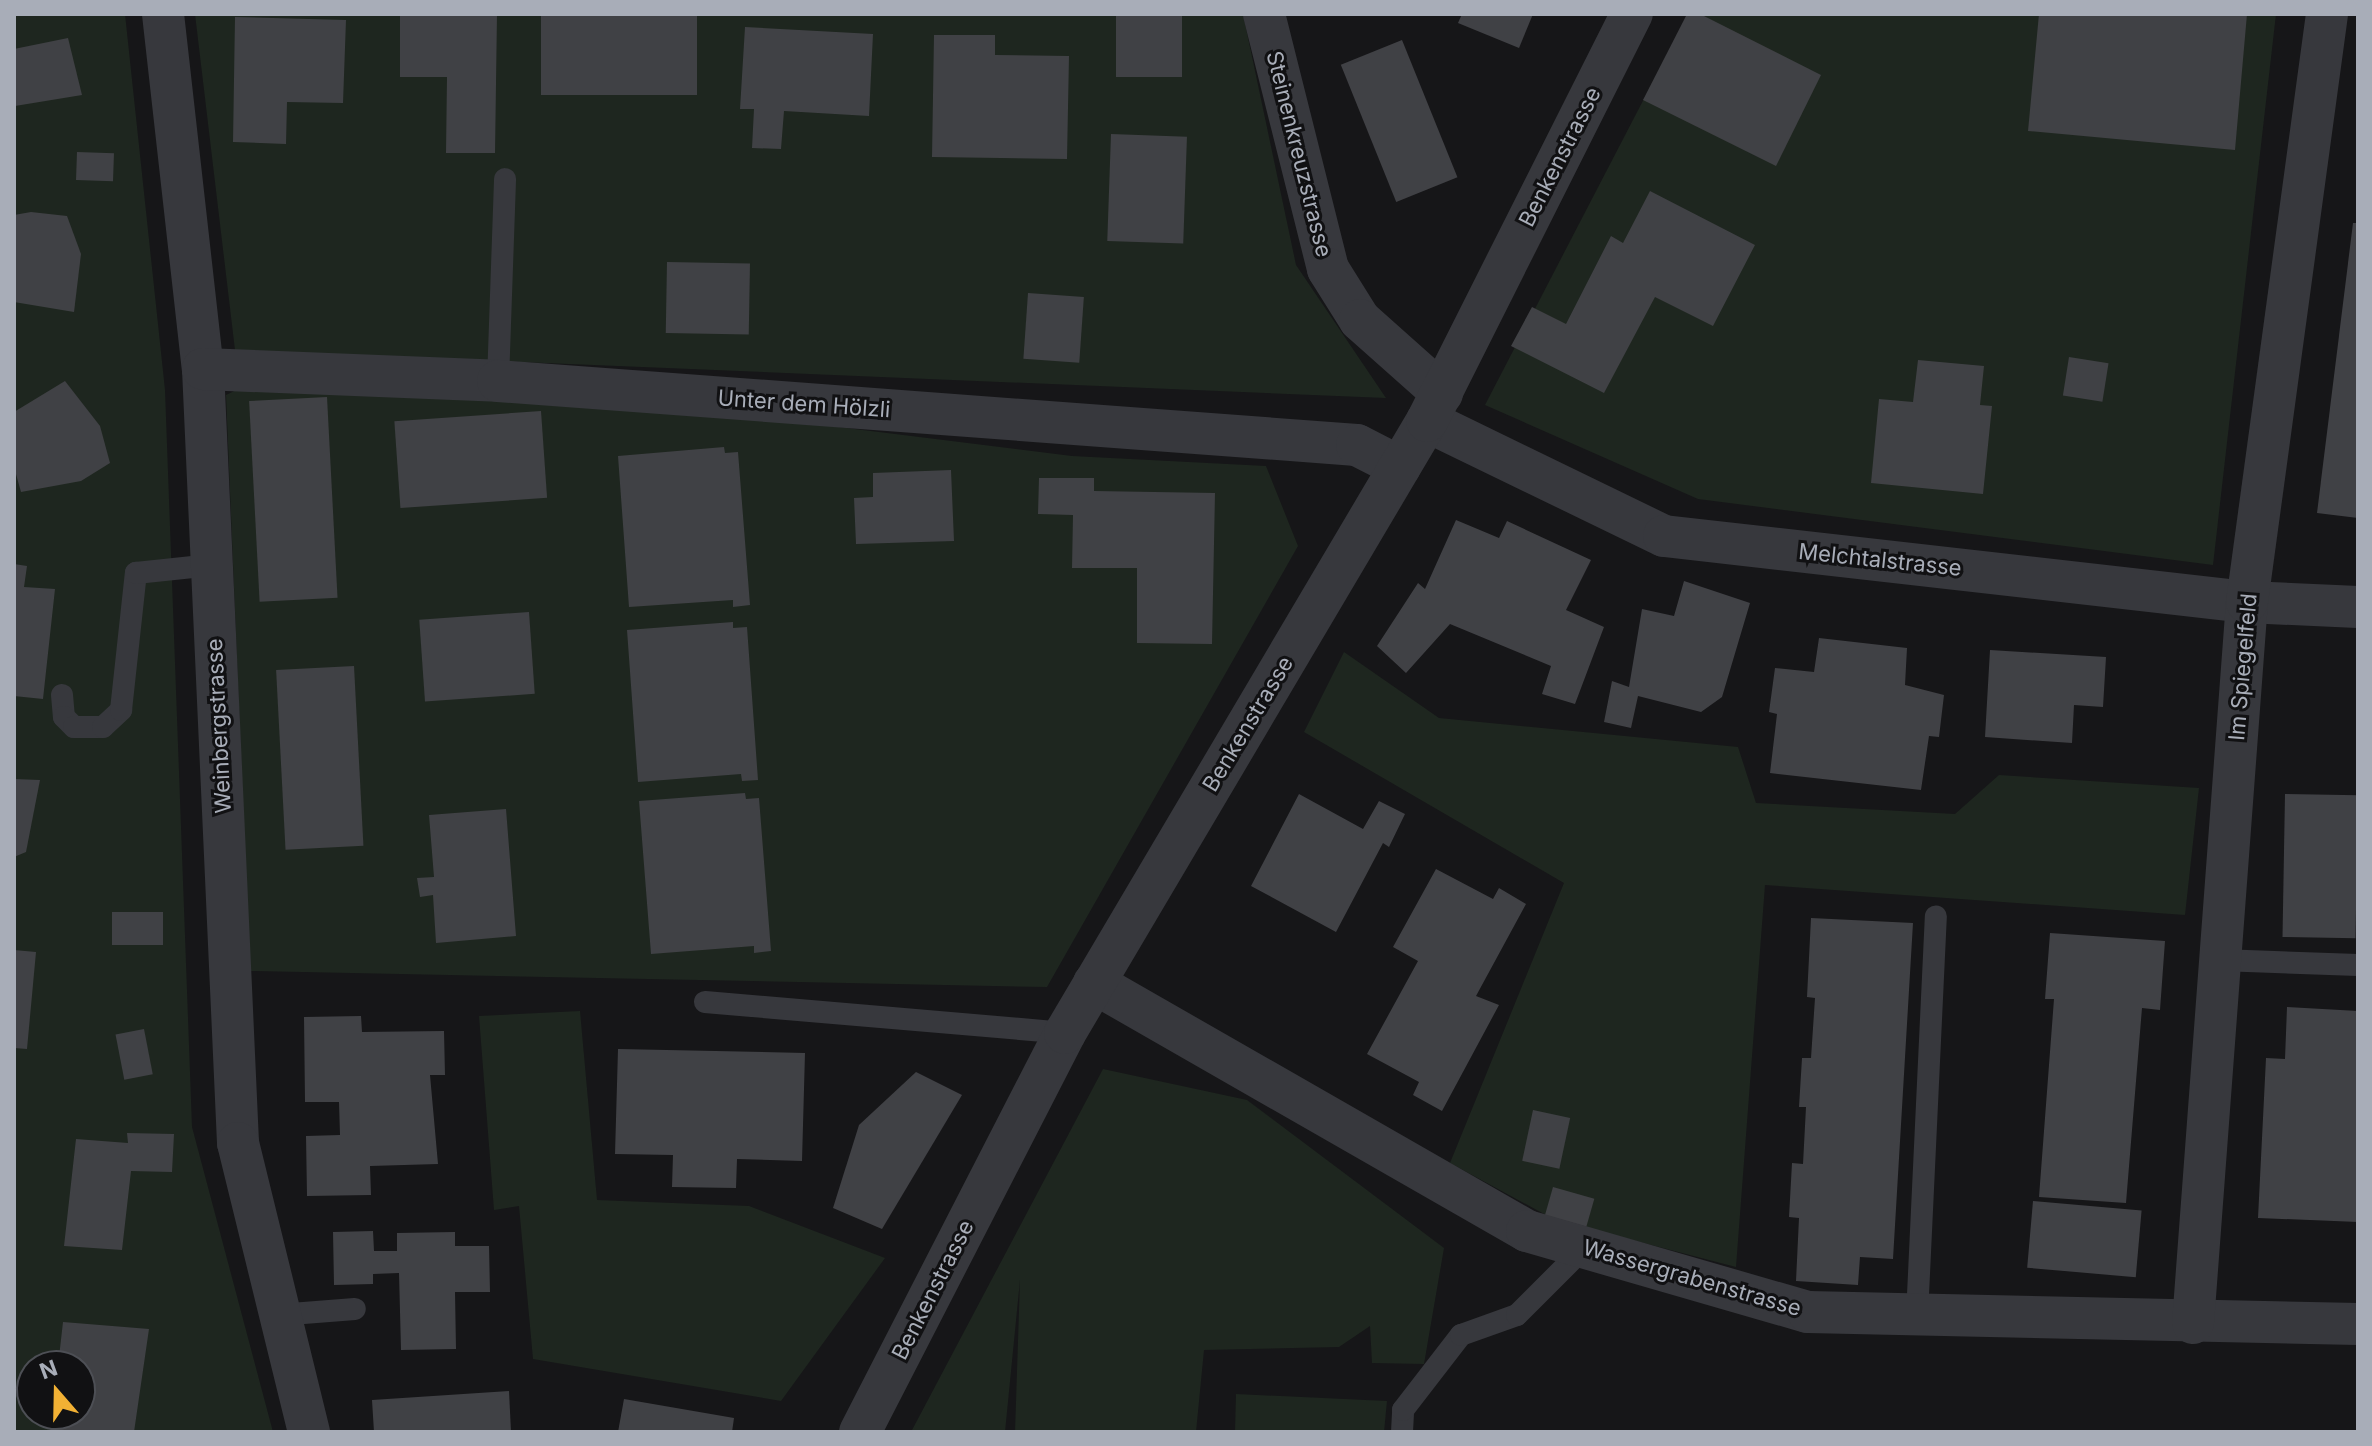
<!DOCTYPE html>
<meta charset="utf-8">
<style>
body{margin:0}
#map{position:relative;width:2372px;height:1446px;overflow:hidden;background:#161618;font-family:Inter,sans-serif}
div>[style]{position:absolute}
.green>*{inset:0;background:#1e261f}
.building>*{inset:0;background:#404145;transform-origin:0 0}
.lane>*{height:22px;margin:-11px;padding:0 11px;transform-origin:11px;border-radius:11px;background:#37383d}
.street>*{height:42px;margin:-21px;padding:0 21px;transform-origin:21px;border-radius:21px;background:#37383d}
span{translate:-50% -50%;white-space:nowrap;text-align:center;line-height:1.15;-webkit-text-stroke:6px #111113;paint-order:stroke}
.street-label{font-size:22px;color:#a8adb8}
.frame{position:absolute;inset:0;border:16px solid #a8adb8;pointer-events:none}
.north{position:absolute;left:16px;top:1350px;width:80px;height:80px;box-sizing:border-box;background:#111113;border:2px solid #4d4f55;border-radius:50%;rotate:340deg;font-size:22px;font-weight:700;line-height:32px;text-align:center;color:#a8adb8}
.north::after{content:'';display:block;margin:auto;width:28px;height:36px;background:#f2b134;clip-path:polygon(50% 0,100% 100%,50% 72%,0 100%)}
</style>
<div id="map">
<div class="green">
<i style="clip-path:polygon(evenodd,14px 14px,125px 14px,165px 390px,192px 1127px,273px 1432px,14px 1432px,14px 14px,32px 1366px,80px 1366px,80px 1414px,32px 1414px,32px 1366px)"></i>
<i style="clip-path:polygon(195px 14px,1243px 14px,1296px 265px,1386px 398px,235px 350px)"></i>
<i style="clip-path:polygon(1688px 14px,2276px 14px,2213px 565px,1698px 499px,1485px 405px)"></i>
<i style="clip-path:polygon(261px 378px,565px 393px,1072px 456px,1266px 466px,1298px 546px,1047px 987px,250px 971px,226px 395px)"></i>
<i style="clip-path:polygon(1344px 652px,1439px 718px,1738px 747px,1756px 803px,1955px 814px,1999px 775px,2199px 788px,2185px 915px,1765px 885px,1736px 1267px,1586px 1228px,1546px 1215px,1450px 1163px,1564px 883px,1304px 732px)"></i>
<i style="clip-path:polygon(580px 1011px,597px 1200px,749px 1206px,885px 1258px,781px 1401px,533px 1359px,519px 1206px,494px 1210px,479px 1016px)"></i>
<i style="clip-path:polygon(1103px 1069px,1247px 1100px,1444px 1248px,1424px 1364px,1372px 1363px,1370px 1326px,1339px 1347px,1204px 1350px,1196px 1432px,1015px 1432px,1020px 1280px,1005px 1432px,911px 1432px)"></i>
<i style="clip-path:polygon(1236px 1394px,1387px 1401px,1384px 1432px,1235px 1432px)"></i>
</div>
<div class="building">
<i style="clip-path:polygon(400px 14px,497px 14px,495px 153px,446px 153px,447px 77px,400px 77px)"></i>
<i style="left:541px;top:14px;width:156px;height:81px"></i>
<i style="left:1116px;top:14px;width:66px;height:63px"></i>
<i style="clip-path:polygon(1462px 14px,1533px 14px,1519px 48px,1458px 23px)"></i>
<i style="clip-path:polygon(1687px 14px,1700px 14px,1821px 75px,1776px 166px,1643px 100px)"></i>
<i style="clip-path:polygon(2039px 14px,2247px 14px,2235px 150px,2028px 131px)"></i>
<i style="clip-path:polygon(235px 17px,346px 20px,343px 103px,287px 102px,286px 144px,233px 142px)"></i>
<i style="clip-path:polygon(745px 27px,873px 34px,869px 116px,784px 111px,781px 149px,752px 148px,754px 109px,740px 109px)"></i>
<i style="clip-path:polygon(934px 35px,995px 35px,995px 55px,1069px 56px,1067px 159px,932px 157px)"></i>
<i style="clip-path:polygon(68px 38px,82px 95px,15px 106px,14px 49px)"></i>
<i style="left:1402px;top:40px;width:148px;height:66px;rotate:68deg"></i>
<i style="left:1111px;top:134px;width:76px;height:107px;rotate:2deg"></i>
<i style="left:77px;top:152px;width:37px;height:28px;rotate:2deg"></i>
<i style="clip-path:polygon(1650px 191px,1755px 245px,1713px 326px,1655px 297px,1604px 393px,1511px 346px,1532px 307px,1566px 324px,1611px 236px,1623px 243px)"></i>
<i style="clip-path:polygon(31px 212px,67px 216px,81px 254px,74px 312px,14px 302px,14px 215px)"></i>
<i style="clip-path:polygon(2353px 223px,2358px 223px,2358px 518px,2317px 513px)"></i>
<i style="left:667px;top:262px;width:83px;height:71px;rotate:1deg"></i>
<i style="left:1028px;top:293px;width:56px;height:66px;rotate:4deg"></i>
<i style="left:2069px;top:357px;width:40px;height:39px;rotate:9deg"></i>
<i style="clip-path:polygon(1918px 360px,1984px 366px,1980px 405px,1992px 406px,1983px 494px,1871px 483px,1879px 399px,1913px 402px)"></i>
<i style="clip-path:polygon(65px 381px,100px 426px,110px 463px,81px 481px,21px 492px,14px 467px,14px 412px)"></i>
<i style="left:327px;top:397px;width:201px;height:78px;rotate:87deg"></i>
<i style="left:541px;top:411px;width:87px;height:147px;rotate:86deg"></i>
<i style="clip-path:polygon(724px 447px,725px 453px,738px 452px,750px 605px,733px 607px,733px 600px,629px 607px,618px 456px)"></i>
<i style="clip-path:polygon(951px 470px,954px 541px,856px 544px,854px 498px,873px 497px,873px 473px)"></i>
<i style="clip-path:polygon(1039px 478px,1094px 478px,1094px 491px,1215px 493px,1212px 644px,1137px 643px,1137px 568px,1072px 568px,1073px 515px,1038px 514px)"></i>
<i style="clip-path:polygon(1456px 520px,1499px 538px,1507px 521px,1591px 560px,1566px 610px,1604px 627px,1575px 704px,1542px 694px,1551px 666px,1450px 624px,1406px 673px,1377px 646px,1418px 583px,1425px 589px)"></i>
<i style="clip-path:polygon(14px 564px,27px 566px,24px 587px,55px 589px,43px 699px,14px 696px)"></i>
<i style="clip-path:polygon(1684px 581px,1750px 603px,1722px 697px,1701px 712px,1638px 696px,1631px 728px,1604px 722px,1612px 681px,1629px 687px,1642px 609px,1674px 616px)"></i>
<i style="left:529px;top:612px;width:82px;height:110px;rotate:86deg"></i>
<i style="clip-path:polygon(733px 622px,733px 628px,747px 627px,758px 780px,742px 781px,741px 774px,638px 782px,627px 630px)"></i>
<i style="clip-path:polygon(1819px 638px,1907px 648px,1905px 685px,1944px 695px,1939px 737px,1929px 736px,1921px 790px,1770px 773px,1777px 714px,1769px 712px,1775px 668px,1814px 672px)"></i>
<i style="clip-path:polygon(1990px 650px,2106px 657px,2103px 707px,2074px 705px,2072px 743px,1985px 737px)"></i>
<i style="left:354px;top:666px;width:180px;height:78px;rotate:87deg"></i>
<i style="clip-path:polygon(14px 779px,40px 780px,26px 852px,14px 857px)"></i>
<i style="clip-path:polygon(745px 793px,746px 799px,759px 798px,771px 951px,754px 953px,754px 946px,651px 954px,639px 801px)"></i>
<i style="clip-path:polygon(1299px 794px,1363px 829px,1379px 801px,1405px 814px,1389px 847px,1383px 843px,1336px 932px,1251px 886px)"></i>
<i style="left:2285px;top:794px;width:73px;height:143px;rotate:1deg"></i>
<i style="clip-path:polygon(506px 809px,516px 936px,436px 943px,433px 895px,420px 897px,417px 878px,434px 877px,429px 815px)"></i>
<i style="clip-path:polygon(1436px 869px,1493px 899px,1499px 888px,1526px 904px,1476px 996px,1499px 1005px,1442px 1111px,1413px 1095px,1419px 1082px,1367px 1054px,1418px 961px,1393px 947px)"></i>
<i style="left:112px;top:912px;width:51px;height:33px"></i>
<i style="clip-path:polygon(1811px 918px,1913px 923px,1893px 1259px,1860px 1257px,1858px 1285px,1796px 1281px,1799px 1218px,1789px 1217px,1792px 1163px,1803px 1164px,1806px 1107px,1799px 1107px,1802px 1058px,1811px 1058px,1815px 998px,1807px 997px)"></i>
<i style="clip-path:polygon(2050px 933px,2165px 941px,2160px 1010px,2142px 1008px,2126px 1203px,2039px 1197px,2054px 999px,2045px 999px)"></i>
<i style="clip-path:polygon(14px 950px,36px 952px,27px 1049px,14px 1048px)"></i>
<i style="clip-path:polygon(2287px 1007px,2358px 1011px,2358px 1222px,2258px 1218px,2266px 1058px,2285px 1059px)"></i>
<i style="clip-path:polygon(361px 1016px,362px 1032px,444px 1031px,445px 1075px,430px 1075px,438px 1164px,370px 1166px,371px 1195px,307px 1196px,306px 1136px,340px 1135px,339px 1102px,305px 1102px,304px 1017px)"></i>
<i style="left:144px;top:1029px;width:46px;height:29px;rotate:79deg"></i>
<i style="clip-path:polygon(618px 1049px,805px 1053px,802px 1161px,737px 1159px,736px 1188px,672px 1187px,673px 1155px,615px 1154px)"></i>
<i style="clip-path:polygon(916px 1072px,962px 1095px,882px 1229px,833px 1208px,859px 1125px)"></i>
<i style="left:1533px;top:1110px;width:38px;height:52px;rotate:12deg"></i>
<i style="clip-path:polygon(127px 1133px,174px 1134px,172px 1172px,131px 1171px,122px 1250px,64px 1246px,76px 1139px,128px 1143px)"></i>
<i style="left:1553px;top:1187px;width:43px;height:29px;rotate:16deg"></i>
<i style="left:2033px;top:1201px;width:109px;height:67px;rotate:5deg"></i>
<i style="clip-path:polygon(373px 1231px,374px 1251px,397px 1251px,397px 1233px,455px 1232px,455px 1246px,489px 1246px,490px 1292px,455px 1292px,456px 1349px,401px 1350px,399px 1273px,373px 1274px,373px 1284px,334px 1285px,333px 1232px)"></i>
<i style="clip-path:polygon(63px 1322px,149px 1329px,134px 1432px,50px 1432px,52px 1414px,80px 1414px,80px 1366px,58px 1366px)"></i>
<i style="clip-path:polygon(509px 1391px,511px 1432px,374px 1432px,372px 1400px)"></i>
<i style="clip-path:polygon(624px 1399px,734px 1418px,732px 1432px,618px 1432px)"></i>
</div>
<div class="lane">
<i style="left:498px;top:381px;width:202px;rotate:-88deg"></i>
<i style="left:62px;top:695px;width:22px;rotate:85deg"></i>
<i style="left:64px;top:717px;width:14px;rotate:45deg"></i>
<i style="left:74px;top:727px;width:29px"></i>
<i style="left:103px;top:727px;width:25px;rotate:-43deg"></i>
<i style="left:121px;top:710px;width:138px;rotate:-83.8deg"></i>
<i style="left:136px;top:573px;width:76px;rotate:-6deg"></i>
<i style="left:2220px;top:960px;width:138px;rotate:2.1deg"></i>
<i style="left:705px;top:1002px;width:361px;rotate:4.9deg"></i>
<i style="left:278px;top:1315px;width:77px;rotate:-4.5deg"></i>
<i style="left:1917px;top:1316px;width:400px;rotate:-87.3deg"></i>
<i style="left:1402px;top:1432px;width:22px;rotate:-87deg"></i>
<i style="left:1403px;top:1410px;width:95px;rotate:-52.3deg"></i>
<i style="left:1461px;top:1335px;width:59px;rotate:-19.7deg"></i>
<i style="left:1517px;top:1315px;width:95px;rotate:-45deg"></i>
</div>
<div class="street">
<i style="left:163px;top:14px;width:357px;rotate:83.6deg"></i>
<i style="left:203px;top:369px;width:775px;rotate:87.41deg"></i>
<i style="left:238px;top:1143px;width:298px;rotate:76.2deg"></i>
<i style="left:1264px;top:14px;width:263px;rotate:75.9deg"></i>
<i style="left:1328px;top:269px;width:60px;rotate:57.9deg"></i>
<i style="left:1360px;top:320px;width:110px;rotate:41.7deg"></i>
<i style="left:203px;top:369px;width:295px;rotate:2.3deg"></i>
<i style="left:498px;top:381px;width:861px;rotate:4.26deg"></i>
<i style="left:1357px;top:445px;width:48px;rotate:27.1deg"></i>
<i style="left:1427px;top:421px;width:263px;rotate:25.9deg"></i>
<i style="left:1664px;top:536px;width:587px;rotate:6.46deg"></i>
<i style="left:2247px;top:602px;width:111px;rotate:2.6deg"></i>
<i style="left:1094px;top:983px;width:499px;rotate:29.8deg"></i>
<i style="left:1527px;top:1231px;width:292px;rotate:16.1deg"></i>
<i style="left:1808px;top:1312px;width:550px;rotate:1.25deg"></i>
<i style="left:2193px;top:1323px;width:723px;rotate:-85.72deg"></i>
<i style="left:2247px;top:602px;width:593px;rotate:-82.25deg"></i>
<i style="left:860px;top:1432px;width:449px;rotate:-62.8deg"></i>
<i style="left:1065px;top:1033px;width:711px;rotate:-59.4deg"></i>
<i style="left:1427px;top:421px;width:456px;rotate:-63.3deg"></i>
</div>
<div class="street-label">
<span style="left:1299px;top:154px;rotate:76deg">Steinenkreuzstrasse</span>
<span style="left:1560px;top:157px;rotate:-63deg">Benkenstrasse</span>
<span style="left:804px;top:404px;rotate:4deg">Unter dem Hölzli</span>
<span style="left:1880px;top:560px;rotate:6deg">Melchtalstrasse</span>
<span style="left:2243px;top:667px;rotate:-85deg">Im Spiegelfeld</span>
<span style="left:1248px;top:724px;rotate:-59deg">Benkenstrasse</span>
<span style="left:219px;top:726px;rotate:-93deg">Weinbergstrasse</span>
<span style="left:1692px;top:1278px;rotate:16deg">Wassergrabenstrasse</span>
<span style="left:933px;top:1290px;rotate:-63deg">Benkenstrasse</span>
</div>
<div class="frame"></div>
<div class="north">N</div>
</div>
